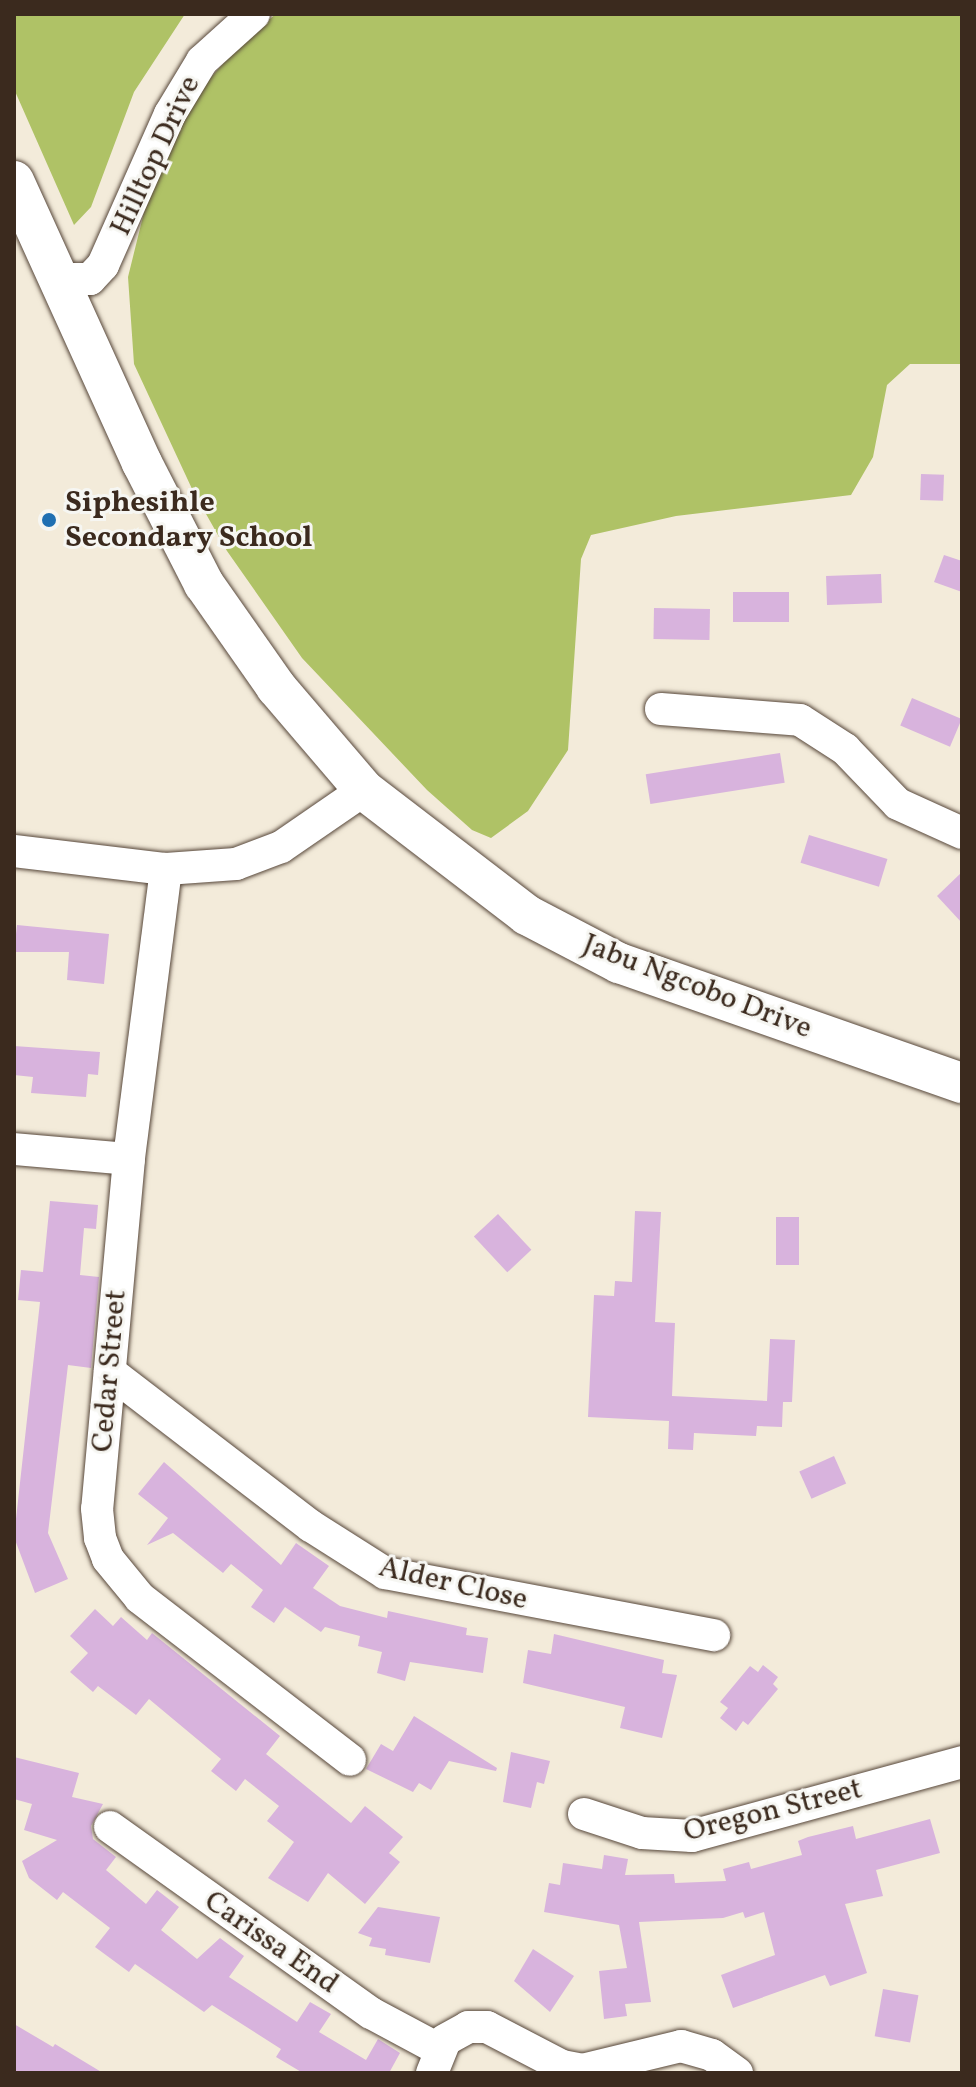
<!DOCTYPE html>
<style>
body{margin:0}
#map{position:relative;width:976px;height:2087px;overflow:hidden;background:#f3ebda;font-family:Vollkorn,serif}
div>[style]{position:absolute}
.green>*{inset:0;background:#afc266}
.building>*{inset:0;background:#d8b3dd;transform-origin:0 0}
.roads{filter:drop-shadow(0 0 2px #57473a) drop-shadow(0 0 2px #57473a)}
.minor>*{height:32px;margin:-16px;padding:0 16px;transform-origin:16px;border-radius:16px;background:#fff}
.major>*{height:40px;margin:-20px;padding:0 20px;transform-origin:20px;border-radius:20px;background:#fff}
.dots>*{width:22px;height:22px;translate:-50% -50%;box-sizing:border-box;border:4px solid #f6f6f2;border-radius:50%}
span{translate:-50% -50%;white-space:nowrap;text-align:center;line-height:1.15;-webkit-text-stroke:6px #f6f6f2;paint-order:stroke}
.street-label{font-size:30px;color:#3b2a1e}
.poi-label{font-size:30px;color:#3b2a1e;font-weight:700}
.left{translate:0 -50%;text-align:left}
.frame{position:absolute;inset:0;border:16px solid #3b2a1e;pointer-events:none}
</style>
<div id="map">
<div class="green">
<i style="clip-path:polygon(14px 14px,185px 14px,134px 92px,91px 207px,74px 225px,14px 89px)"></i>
<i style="clip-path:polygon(276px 14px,962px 14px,962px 364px,910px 364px,887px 385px,873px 457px,851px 495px,676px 516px,591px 535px,581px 559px,568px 750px,528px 811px,491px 838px,472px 830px,427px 790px,302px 658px,227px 551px,193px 491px,134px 364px,128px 277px,152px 180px,198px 92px,245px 39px)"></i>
</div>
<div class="building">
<i style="left:921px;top:474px;width:23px;height:26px;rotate:2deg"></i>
<i style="clip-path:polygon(944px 555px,962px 561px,962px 592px,934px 582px)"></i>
<i style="left:881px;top:574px;width:29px;height:55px;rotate:88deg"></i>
<i style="left:789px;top:592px;width:30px;height:56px;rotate:90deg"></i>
<i style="left:654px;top:608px;width:56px;height:31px;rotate:1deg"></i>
<i style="left:912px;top:698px;width:54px;height:30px;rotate:23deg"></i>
<i style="left:780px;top:753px;width:30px;height:136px;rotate:81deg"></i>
<i style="left:809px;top:835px;width:82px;height:29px;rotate:17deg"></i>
<i style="clip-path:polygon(962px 872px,962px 923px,937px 896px)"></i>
<i style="clip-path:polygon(17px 925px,109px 934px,104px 984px,67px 980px,69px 952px,14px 952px)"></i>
<i style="clip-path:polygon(14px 1046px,100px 1052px,98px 1075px,88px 1074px,86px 1097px,31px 1093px,33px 1077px,14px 1075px)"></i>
<i style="clip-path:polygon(50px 1201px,98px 1205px,96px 1229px,84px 1228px,80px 1275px,99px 1277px,91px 1368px,68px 1365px,48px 1533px,68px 1579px,35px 1593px,14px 1537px,40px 1302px,18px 1300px,21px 1270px,43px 1272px)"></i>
<i style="clip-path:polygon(635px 1211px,661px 1212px,655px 1322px,675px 1323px,672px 1396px,767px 1401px,770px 1339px,795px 1340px,792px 1402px,783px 1402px,782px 1427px,757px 1426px,756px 1436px,694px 1433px,693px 1450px,668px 1449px,669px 1421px,588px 1417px,594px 1295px,614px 1296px,615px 1281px,632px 1282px)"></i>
<i style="left:498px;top:1214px;width:49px;height:33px;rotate:47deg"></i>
<i style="left:776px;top:1217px;width:23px;height:48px"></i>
<i style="left:834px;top:1456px;width:30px;height:38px;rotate:66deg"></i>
<i style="clip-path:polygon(164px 1462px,281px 1565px,296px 1543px,329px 1566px,313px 1588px,340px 1606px,387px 1618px,388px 1611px,467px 1628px,466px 1635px,488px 1638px,483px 1673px,410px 1662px,405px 1681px,377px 1673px,382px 1652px,358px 1646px,360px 1636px,325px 1627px,321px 1632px,285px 1607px,274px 1623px,251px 1607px,263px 1590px,231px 1564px,223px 1573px,173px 1533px,147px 1545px,168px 1518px,138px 1494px)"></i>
<i style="clip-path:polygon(95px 1609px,113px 1626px,121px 1617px,147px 1640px,152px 1633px,280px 1736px,266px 1754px,351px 1823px,365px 1806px,403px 1837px,389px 1853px,400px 1862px,365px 1904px,328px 1873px,308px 1902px,268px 1878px,294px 1842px,267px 1821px,279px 1806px,245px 1779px,236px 1791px,211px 1771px,221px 1759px,149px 1699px,136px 1715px,98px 1686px,93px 1692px,70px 1672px,88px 1653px,70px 1636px)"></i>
<i style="clip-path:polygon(554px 1634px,664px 1660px,662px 1673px,677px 1675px,662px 1738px,620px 1728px,625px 1707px,523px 1683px,528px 1650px,551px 1654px)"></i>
<i style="clip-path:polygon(763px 1665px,778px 1677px,773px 1684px,778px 1689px,748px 1725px,743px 1721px,736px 1731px,720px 1718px,728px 1708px,720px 1702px,750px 1666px,758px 1672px)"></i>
<i style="clip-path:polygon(414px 1716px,497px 1768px,496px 1771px,449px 1761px,431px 1790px,419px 1783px,413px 1792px,366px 1769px,381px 1744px,393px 1751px)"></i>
<i style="clip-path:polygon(511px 1752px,550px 1761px,544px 1784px,537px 1782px,531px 1808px,503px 1802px)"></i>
<i style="clip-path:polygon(14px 1757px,79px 1773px,72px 1797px,103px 1804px,91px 1826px,93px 1839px,116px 1857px,106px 1870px,146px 1904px,157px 1890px,179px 1907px,161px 1930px,197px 1959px,220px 1938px,244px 1956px,229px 1977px,297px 2022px,310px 2002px,331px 2014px,319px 2032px,366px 2060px,378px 2039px,400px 2053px,389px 2073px,303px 2073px,276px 2057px,281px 2049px,212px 2005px,204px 2012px,135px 1964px,129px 1972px,95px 1947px,110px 1928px,63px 1892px,57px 1900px,29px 1878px,22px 1861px,57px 1840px,24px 1830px,32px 1804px,14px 1799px)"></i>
<i style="clip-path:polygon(930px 1819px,940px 1853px,876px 1870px,883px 1896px,845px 1904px,867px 1973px,830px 1986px,825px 1975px,733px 2008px,721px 1975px,775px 1955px,764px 1912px,745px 1918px,743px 1912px,723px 1918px,639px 1922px,651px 2002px,625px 2004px,627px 2016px,604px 2019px,599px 1971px,627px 1968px,619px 1925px,544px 1912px,549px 1883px,560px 1885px,563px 1863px,602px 1869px,604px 1855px,628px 1859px,625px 1875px,674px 1874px,675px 1883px,726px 1881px,723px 1869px,749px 1862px,751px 1869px,802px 1855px,798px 1841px,808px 1837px,853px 1826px,856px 1839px)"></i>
<i style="clip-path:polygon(378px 1907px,440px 1917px,430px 1963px,385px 1955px,386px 1949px,369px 1946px,372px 1938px,358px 1933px)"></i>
<i style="clip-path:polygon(533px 1949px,574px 1976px,550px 2012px,514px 1981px)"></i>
<i style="left:883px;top:1989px;width:36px;height:48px;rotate:10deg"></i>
<i style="clip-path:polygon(14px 2024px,53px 2047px,55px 2044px,103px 2073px,14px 2073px)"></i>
</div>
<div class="roads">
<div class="minor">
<i style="left:56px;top:279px;width:34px"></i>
<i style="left:90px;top:279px;width:19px;rotate:-47deg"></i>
<i style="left:103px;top:265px;width:165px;rotate:-66.1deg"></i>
<i style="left:170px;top:114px;width:62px;rotate:-58.9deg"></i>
<i style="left:202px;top:61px;width:70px;rotate:-42.1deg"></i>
<i style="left:661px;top:709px;width:139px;rotate:4.5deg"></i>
<i style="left:800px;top:720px;width:54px;rotate:32.8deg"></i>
<i style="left:845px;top:749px;width:76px;rotate:46.1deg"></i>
<i style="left:898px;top:804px;width:70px;rotate:24.4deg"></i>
<i style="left:14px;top:851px;width:153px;rotate:6.8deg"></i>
<i style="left:166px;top:869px;width:70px;rotate:-4.1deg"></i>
<i style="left:236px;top:864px;width:48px;rotate:-20.7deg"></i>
<i style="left:281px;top:847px;width:101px;rotate:-34.5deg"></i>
<i style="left:166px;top:869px;width:292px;rotate:97.3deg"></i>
<i style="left:129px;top:1159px;width:351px;rotate:95.2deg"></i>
<i style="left:97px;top:1509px;width:29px;rotate:84deg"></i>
<i style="left:100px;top:1538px;width:22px;rotate:69deg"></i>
<i style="left:108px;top:1559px;width:50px;rotate:50.6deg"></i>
<i style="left:140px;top:1598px;width:265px;rotate:37.6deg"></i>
<i style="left:14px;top:1149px;width:115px;rotate:5deg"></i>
<i style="left:110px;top:1372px;width:253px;rotate:37.5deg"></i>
<i style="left:311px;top:1526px;width:88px;rotate:32.4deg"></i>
<i style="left:385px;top:1573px;width:335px;rotate:10.7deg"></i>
<i style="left:584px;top:1814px;width:61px;rotate:18.1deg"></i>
<i style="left:642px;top:1833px;width:50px;rotate:3.4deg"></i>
<i style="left:692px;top:1836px;width:280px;rotate:-15.3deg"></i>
<i style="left:110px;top:1827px;width:320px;rotate:35.5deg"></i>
<i style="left:371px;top:2013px;width:76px;rotate:28.2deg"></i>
<i style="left:432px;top:2073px;width:35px;rotate:-68deg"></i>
<i style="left:445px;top:2040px;width:26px;rotate:-29deg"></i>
<i style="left:468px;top:2027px;width:19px"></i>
<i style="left:487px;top:2027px;width:85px;rotate:27.5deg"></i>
<i style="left:562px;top:2066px;width:20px;rotate:11deg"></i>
<i style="left:582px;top:2070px;width:102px;rotate:-13.6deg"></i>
<i style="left:681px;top:2046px;width:32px;rotate:16deg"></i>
<i style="left:712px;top:2055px;width:31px;rotate:36deg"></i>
</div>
<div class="major">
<i style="left:14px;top:181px;width:310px;rotate:65.6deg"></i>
<i style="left:142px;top:463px;width:136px;rotate:62.9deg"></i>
<i style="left:204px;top:584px;width:126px;rotate:55deg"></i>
<i style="left:276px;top:687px;width:135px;rotate:49.5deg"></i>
<i style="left:364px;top:790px;width:205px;rotate:37.5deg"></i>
<i style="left:527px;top:915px;width:104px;rotate:27.6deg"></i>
<i style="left:619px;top:963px;width:363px;rotate:19.3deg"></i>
</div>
</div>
<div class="dots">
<i style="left:49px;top:520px;background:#1f6fb2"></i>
</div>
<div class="street-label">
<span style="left:156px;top:156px;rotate:-65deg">Hilltop Drive</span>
<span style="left:697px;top:987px;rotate:21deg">Jabu Ngcobo Drive</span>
<span style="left:110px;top:1371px;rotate:-85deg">Cedar Street</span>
<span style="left:453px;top:1584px;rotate:13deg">Alder Close</span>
<span style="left:773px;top:1811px;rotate:-14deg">Oregon Street</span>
<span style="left:271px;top:1943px;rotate:35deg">Carissa End</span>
</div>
<div class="poi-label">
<span class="left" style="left:65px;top:520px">Siphesihle<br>Secondary School</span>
</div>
<div class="frame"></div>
</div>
